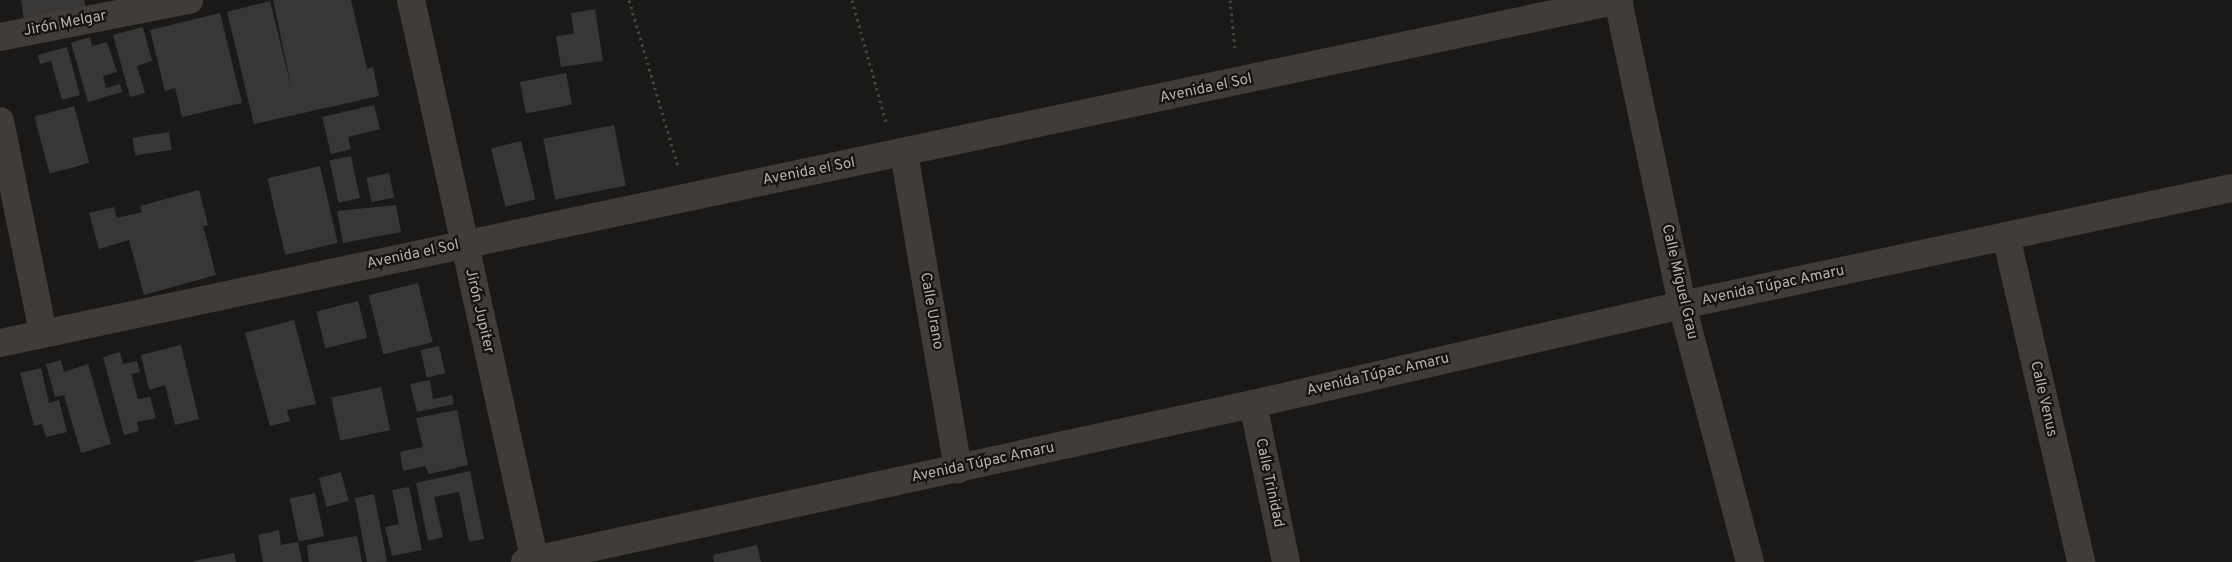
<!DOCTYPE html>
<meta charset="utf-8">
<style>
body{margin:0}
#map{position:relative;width:2232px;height:562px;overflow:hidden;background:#1a1918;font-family:Overpass,sans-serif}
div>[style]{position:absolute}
.building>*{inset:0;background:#393735;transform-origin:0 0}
.path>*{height:3px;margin-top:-1.5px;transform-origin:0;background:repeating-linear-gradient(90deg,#46423e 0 2.5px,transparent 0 6.5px)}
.minor>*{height:28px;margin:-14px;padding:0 14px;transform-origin:14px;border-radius:14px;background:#3f3c39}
span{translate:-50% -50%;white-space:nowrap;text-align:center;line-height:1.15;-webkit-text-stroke:4.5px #151413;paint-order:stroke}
.street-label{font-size:15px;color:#bab0aa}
</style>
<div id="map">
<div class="building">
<i style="clip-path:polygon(21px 0,84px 0,86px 8px,24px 20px)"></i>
<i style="clip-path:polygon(273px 0,351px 0,367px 69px,373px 67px,379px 96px,254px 124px,227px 12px,270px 1px,292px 90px)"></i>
<i style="clip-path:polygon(595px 9px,603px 61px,561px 67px,556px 36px,574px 34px,571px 13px)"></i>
<i style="clip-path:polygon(220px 13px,242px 103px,182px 117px,175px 88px,165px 91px,150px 30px)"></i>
<i style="clip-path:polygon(143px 27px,152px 61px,137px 66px,145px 93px,130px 97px,113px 35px)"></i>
<i style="clip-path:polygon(90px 37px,92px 46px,107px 42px,117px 72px,103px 76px,106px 88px,120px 84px,122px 92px,88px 102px,71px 43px)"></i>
<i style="clip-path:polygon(67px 47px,80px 95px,62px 100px,51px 61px,40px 64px,38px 55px)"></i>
<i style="left:566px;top:73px;width:32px;height:47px;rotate:79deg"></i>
<i style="clip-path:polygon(374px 105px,380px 129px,348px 137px,351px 149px,331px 154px,322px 117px)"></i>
<i style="left:74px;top:106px;width:59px;height:41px;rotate:75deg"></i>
<i style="left:614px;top:125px;width:62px;height:72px;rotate:79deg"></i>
<i style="left:169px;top:132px;width:18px;height:37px;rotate:81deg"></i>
<i style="left:521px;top:141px;width:60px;height:31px;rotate:76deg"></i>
<i style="left:351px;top:156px;width:43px;height:22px;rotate:78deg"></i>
<i style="left:320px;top:166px;width:79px;height:54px;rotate:77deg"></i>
<i style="left:389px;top:173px;width:25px;height:23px;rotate:78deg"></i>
<i style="clip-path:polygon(199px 190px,208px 225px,203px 226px,216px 275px,144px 295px,129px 240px,99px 249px,89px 213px,114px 207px,117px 218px,142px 212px,140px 206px)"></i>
<i style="clip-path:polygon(396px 205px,401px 232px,343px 243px,337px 211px)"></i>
<i style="left:418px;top:283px;width:61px;height:51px;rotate:76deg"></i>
<i style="left:358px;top:301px;width:38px;height:43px;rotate:76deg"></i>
<i style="clip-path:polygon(294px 320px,316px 404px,287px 410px,290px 421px,270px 426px,245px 333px)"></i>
<i style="clip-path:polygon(181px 345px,199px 419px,175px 425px,165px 385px,149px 390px,141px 355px)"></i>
<i style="left:439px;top:346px;width:28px;height:19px;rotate:77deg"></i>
<i style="clip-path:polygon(120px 352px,123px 364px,137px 361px,140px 372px,131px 374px,138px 399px,150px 397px,156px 418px,137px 422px,139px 431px,124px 435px,103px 357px)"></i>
<i style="clip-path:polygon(61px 360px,64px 372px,88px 364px,111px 444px,81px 453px,64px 395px,55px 397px,46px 364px)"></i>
<i style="clip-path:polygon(41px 368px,49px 403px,59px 400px,67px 432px,46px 437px,42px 424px,34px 426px,20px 373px)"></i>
<i style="clip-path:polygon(430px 380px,433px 399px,452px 395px,454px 404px,417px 412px,410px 384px)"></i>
<i style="left:381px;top:387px;width:44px;height:51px;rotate:78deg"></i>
<i style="clip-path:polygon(457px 410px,468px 465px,429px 474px,425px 466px,403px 471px,400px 452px,423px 447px,416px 418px)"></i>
<i style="clip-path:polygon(470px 471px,484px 539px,469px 542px,459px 492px,434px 497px,443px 537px,428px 541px,416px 483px)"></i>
<i style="left:341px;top:472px;width:30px;height:23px;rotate:75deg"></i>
<i style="clip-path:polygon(409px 487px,422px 550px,392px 556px,385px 527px,399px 524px,392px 490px)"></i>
<i style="left:315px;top:493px;width:44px;height:26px;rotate:78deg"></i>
<i style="clip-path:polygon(374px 494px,387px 561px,383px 562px,367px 562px,355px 498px)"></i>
<i style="clip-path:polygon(279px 530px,281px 545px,298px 542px,302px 562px,263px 562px,258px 535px)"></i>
<i style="clip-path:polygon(357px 536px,362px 562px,309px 562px,307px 545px)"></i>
<i style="clip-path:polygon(757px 545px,761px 562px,714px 562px,713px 555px)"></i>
<i style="clip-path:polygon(234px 553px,236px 562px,194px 562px,194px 561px)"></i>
</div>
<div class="path">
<i style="left:629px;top:0;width:174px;rotate:73.6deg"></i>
<i style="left:852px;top:0;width:127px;rotate:74.4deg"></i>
<i style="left:1230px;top:0;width:49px;rotate:84.2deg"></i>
</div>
<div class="minor">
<i style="left:411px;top:0;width:576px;rotate:77.56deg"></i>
<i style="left:1618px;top:0;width:312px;rotate:78.1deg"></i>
<i style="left:1682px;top:305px;width:266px;rotate:75.2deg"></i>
<i style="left:0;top:37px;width:193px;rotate:-11.1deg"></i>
<i style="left:0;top:121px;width:215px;rotate:78.5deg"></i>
<i style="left:904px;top:153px;width:321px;rotate:80.3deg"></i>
<i style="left:2006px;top:236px;width:335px;rotate:77deg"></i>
<i style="left:0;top:343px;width:1655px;rotate:-11.96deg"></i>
<i style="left:1253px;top:404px;width:161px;rotate:78.2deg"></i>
<i style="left:525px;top:562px;width:745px;rotate:-12.25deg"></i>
<i style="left:1253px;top:404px;width:440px;rotate:-13deg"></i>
<i style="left:1682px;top:305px;width:562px;rotate:-12.01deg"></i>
</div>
<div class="street-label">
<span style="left:65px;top:24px;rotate:-11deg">Jirón Melgar</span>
<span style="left:1206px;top:89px;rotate:-12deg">Avenida el Sol</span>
<span style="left:809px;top:172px;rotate:-11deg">Avenida el Sol</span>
<span style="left:413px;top:255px;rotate:-12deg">Avenida el Sol</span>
<span style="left:1679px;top:282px;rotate:77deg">Calle Miguel Grau</span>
<span style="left:1773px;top:286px;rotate:-12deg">Avenida Túpac Amaru</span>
<span style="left:479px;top:311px;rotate:77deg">Jirón Jupiter</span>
<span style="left:931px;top:311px;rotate:80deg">Calle Urano</span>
<span style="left:1378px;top:375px;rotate:-13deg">Avenida Túpac Amaru</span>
<span style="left:2043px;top:399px;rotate:77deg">Calle Venus</span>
<span style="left:983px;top:463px;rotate:-12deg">Avenida Túpac Amaru</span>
<span style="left:1269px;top:483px;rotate:78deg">Calle Trinidad</span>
</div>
</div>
